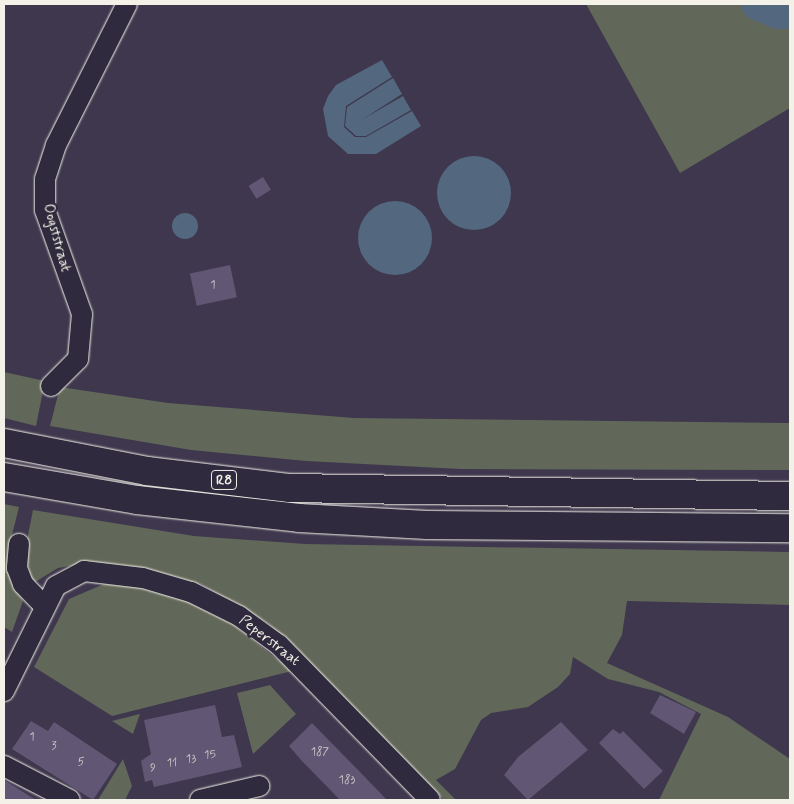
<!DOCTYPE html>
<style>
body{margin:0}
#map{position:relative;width:794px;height:804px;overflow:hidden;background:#3e374d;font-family:Mynerve,sans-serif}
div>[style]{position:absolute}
.green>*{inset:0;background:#616759}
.water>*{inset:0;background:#53677e}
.round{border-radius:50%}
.river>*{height:32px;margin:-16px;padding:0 16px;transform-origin:16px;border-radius:16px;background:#53677e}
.building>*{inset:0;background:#615673;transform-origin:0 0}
.roads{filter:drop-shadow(0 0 1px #f4f1e8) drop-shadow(0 0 1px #f4f1e8)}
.minor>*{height:20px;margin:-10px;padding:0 10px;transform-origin:10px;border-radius:10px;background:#2f2a3d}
.motorway>*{height:28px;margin:-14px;padding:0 14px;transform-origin:14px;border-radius:14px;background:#2f2a3d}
span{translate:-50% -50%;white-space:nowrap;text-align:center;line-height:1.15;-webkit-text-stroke:5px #2f2a3d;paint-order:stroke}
.number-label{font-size:12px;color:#cfcacb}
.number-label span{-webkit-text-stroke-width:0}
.shield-label span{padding:1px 4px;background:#2f2a3d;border:1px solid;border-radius:4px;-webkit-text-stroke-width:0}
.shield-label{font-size:14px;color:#f4f1e8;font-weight:700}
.street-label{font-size:15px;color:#f4f1e8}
.frame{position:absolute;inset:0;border:5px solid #f4f1e8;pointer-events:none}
</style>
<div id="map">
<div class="green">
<i style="clip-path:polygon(586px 4px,746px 4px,790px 23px,790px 108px,680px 173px)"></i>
<i style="clip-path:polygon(4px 372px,45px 381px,36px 426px,4px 418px)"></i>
<i style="clip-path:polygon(60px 387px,168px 403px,354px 418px,790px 423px,790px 470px,460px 469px,306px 461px,191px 450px,50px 426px)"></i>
<i style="clip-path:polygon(4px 504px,19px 507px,11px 539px,11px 572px,23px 601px,12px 632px,4px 627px)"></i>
<i style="clip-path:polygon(33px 510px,194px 536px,305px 544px,790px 552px,790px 605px,627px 601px,622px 635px,607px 663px,728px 717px,790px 759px,790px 800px,659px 800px,701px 714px,659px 692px,608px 679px,573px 657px,570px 674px,558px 687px,528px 707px,491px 713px,481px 720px,455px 769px,436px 780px,456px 800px,444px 800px,269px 624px,201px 584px,92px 562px,58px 568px,32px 584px,25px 550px)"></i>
<i style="clip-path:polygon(104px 584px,130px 585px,183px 598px,230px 622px,292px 671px,112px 716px,34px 667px,69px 599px)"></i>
<i style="clip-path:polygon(270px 685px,296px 714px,253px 754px,237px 693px)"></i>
<i style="clip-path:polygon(140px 714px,133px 734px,112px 721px)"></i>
<i style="clip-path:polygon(123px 759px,132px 786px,125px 800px,98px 800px)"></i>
</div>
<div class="water">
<i style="clip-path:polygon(382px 60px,392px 77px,346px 106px,344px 127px,355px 137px,366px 137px,412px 111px,421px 126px,376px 154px,348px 154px,328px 136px,323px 109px,328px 96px,336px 85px)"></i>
<i style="clip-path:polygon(393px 78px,402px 94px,363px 119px,403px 96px,411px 110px,366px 136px,356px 136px,345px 126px,347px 107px)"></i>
<i class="round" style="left:437px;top:156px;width:74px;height:74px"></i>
<i class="round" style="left:358px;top:201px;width:74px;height:74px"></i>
<i class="round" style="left:172px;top:213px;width:26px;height:26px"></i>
</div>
<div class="river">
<i style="left:757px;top:4px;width:23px;rotate:23deg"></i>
<i style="left:778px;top:13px;width:12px"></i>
</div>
<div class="building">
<i style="left:263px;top:177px;width:15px;height:17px;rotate:58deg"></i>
<i style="left:230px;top:265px;width:33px;height:41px;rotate:78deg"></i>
<i style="clip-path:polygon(660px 695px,696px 712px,684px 734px,650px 713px)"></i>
<i style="clip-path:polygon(215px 705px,222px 737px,234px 735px,242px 767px,154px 787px,152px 780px,145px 782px,141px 761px,151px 754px,144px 720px)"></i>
<i style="clip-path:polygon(31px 721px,48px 731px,54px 722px,117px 764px,93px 800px,12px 749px)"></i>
<i style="clip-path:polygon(561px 722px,588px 750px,528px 800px,504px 775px,518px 757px)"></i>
<i style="clip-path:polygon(312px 723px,362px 774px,387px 800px,340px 800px,301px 760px,289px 746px)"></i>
<i style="clip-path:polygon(613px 729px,620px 734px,623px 731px,663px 771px,644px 789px,599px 743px)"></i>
<i style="clip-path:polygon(4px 780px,36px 800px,4px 800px)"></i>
</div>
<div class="roads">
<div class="minor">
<i style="left:51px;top:386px;width:38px;rotate:-45deg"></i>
<i style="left:78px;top:359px;width:45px;rotate:-84.9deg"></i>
<i style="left:82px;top:314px;width:110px;rotate:-109.6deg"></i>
<i style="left:45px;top:210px;width:31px;rotate:-90deg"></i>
<i style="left:45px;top:179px;width:36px;rotate:-72deg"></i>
<i style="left:56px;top:145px;width:158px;rotate:-63.3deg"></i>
<i style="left:19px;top:544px;width:24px;rotate:95deg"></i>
<i style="left:17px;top:568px;width:17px;rotate:69deg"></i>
<i style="left:23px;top:584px;width:30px;rotate:46deg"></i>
<i style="left:4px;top:691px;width:117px;rotate:-63.7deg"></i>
<i style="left:56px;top:586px;width:32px;rotate:-28deg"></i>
<i style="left:84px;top:571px;width:59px;rotate:6.8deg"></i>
<i style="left:143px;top:578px;width:50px;rotate:16.3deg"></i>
<i style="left:191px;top:592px;width:54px;rotate:26.6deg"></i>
<i style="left:239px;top:616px;width:49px;rotate:35.9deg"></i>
<i style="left:279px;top:645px;width:216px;rotate:45.7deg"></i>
<i style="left:4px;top:766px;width:74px;rotate:27.3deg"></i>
<i style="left:200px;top:800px;width:61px;rotate:-13.3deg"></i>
</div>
<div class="motorway">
<i style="left:4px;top:443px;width:146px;rotate:11.1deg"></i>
<i style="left:147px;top:471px;width:144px;rotate:6.8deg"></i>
<i style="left:290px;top:488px;width:500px;rotate:0.92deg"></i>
<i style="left:4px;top:477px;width:135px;rotate:9.8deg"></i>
<i style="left:137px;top:500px;width:163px;rotate:6.3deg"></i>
<i style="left:299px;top:518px;width:128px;rotate:3.1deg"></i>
<i style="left:427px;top:525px;width:363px;rotate:0.5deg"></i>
</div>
</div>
<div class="number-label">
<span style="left:213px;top:286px">1</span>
<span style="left:32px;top:738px">1</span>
<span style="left:54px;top:747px">3</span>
<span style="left:320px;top:753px">187</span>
<span style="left:210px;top:756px">15</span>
<span style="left:191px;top:760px">13</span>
<span style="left:81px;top:763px">5</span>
<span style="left:172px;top:764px">11</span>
<span style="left:153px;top:769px">9</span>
<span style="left:347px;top:781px">183</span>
</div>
<div class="shield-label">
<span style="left:224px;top:480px">R8</span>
</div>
<div class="street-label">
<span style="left:56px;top:238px;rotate:75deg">Oogststraat</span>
<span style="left:269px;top:641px;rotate:38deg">Peperstraat</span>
</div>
<div class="frame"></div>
</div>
